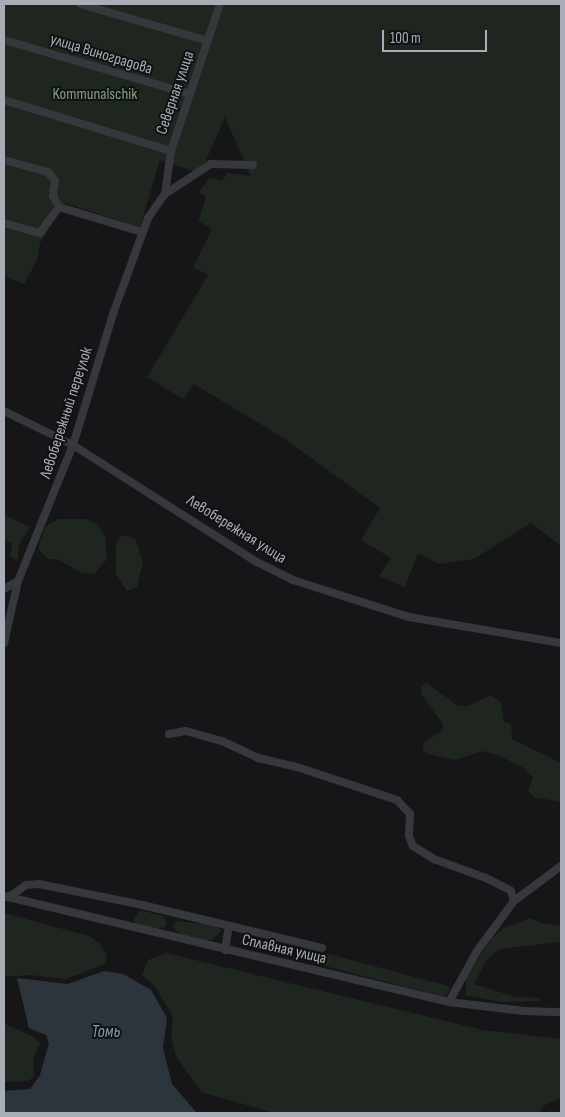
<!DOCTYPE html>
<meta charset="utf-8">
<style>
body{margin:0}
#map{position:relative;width:565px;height:1117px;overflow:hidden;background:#161618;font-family:"Sofia Sans Condensed",sans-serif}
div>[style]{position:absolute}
.green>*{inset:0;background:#1e261f}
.water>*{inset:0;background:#2c353c}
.minor>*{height:8px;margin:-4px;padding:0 4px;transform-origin:4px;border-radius:4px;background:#37383d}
span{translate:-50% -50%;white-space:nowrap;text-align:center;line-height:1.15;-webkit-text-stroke:4px #111113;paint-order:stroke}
.street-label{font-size:16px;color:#a8adb8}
.park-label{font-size:16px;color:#7fa381}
.water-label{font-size:18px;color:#7f9bb3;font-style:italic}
.frame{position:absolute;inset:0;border:5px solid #a8adb8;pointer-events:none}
.scale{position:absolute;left:382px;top:30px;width:105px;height:22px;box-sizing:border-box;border:2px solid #a8adb8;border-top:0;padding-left:6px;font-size:15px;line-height:18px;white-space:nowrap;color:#a8adb8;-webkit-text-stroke:4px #111113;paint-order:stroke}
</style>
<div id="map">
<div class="green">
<i style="clip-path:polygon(4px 4px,561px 4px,561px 546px,531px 523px,474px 559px,439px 564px,418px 553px,405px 587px,379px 576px,391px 558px,361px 540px,380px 508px,285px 439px,194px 384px,183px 399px,147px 377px,208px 275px,193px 267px,212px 229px,198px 221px,206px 197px,199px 192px,209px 178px,222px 181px,227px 173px,251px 176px,225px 117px,204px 165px,193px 171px,160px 160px,140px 227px,65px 203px,40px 243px,37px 260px,24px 284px,4px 276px)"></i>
<i style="clip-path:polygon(4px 515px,30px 527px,19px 544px,18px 561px,10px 556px,12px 544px,4px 539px)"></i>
<i style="clip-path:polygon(58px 519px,87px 519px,98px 525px,105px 536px,107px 559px,94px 574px,82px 573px,57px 559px,48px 559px,38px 549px,45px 527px)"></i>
<i style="clip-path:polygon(128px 535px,136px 540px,143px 562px,137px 587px,127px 591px,116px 574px,116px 545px,120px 537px)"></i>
<i style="clip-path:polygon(427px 683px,458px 706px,468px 706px,491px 695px,501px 703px,504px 722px,511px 724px,512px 739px,561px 763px,561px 802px,534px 797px,528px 791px,533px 777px,522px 767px,500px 756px,482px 751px,455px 760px,428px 754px,423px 750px,423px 743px,443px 730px,443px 724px,421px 694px,421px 686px)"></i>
<i style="clip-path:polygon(140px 910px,163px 916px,167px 922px,165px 927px,157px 929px,138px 925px,133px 920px)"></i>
<i style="clip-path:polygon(4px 913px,89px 936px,100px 944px,107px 956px,105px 964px,66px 979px,30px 975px,4px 977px)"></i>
<i style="clip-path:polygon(530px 918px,541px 923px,561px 926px,561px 942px,499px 949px,486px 961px,474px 984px,516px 997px,539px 998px,539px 1001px,501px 1002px,466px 995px,466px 978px,492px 938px,504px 928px)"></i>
<i style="clip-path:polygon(176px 921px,214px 925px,222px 931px,212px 940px,200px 940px,180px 935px,173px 927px)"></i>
<i style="clip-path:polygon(303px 947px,448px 986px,450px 989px,447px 995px,441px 996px,302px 960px,298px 956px)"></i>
<i style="clip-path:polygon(166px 953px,483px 1030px,561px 1039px,561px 1098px,545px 1105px,539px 1113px,274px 1113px,201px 1092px,176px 1056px,171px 1037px,173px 1017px,155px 986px,142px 975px,148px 960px)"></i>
<i style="clip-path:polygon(5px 1024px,34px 1037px,40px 1044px,33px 1060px,34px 1077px,28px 1081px,4px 1082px)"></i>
</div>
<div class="water">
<i style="clip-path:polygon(104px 971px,123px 974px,151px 990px,167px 1018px,163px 1048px,172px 1084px,197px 1113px,4px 1113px,4px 1091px,30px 1089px,40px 1075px,49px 1043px,46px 1035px,29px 1028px,17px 978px,68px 984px)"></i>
</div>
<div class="minor">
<i style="left:80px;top:4px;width:133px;rotate:16.1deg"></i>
<i style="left:4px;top:40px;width:194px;rotate:16.2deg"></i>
<i style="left:4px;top:100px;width:175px;rotate:17deg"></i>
<i style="left:4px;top:160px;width:46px;rotate:15.3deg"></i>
<i style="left:48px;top:172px;width:11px;rotate:52deg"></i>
<i style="left:55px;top:181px;width:15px;rotate:98deg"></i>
<i style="left:53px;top:196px;width:13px;rotate:61deg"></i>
<i style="left:59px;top:207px;width:87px;rotate:16.8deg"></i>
<i style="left:165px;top:194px;width:43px;rotate:-82.1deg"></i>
<i style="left:171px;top:151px;width:155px;rotate:-71.6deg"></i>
<i style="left:4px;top:223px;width:37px;rotate:16deg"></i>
<i style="left:40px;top:233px;width:32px;rotate:-54deg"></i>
<i style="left:4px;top:411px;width:77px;rotate:26.2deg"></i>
<i style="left:73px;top:445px;width:218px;rotate:32.5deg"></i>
<i style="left:257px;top:562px;width:40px;rotate:26.6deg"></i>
<i style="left:293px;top:580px;width:122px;rotate:17.7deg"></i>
<i style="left:409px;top:617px;width:154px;rotate:9.7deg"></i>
<i style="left:4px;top:589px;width:16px;rotate:-30deg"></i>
<i style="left:4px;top:643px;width:64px;rotate:-77.3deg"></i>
<i style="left:18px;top:581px;width:147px;rotate:-68deg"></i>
<i style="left:73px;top:445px;width:140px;rotate:-73deg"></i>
<i style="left:114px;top:311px;width:99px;rotate:-69.9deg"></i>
<i style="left:148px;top:218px;width:29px;rotate:-55deg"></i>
<i style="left:165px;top:194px;width:55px;rotate:-33.1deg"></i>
<i style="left:211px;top:164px;width:42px;rotate:1.4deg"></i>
<i style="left:169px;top:734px;width:17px;rotate:-10deg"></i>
<i style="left:186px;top:731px;width:37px;rotate:16deg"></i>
<i style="left:222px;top:741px;width:40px;rotate:25deg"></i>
<i style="left:258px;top:758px;width:37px;rotate:13deg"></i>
<i style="left:294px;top:766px;width:108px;rotate:18.3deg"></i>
<i style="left:397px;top:800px;width:19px;rotate:47deg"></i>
<i style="left:410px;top:814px;width:22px;rotate:93deg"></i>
<i style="left:409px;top:836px;width:11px;rotate:68deg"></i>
<i style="left:413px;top:846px;width:25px;rotate:32deg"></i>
<i style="left:434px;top:859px;width:55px;rotate:20.1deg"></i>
<i style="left:486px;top:878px;width:28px;rotate:27deg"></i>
<i style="left:511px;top:891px;width:10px;rotate:73deg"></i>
<i style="left:4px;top:896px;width:457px;rotate:13.4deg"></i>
<i style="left:449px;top:1002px;width:75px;rotate:6.9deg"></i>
<i style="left:523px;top:1011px;width:38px;rotate:2deg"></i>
<i style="left:9px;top:897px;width:21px;rotate:-35deg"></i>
<i style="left:26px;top:885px;width:13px;rotate:-4deg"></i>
<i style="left:39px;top:884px;width:105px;rotate:11.5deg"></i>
<i style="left:142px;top:905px;width:185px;rotate:13.4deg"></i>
<i style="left:225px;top:950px;width:24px;rotate:-81deg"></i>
<i style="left:449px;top:1002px;width:58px;rotate:-61.2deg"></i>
<i style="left:477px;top:951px;width:62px;rotate:-53.5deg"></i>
<i style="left:514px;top:901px;width:59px;rotate:-36.7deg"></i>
</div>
<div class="street-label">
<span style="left:101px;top:55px;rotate:17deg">улица Виноградова</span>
<span style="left:176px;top:93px;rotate:-71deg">Северная улица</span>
<span style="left:67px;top:413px;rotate:-72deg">Левобережный переулок</span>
<span style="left:236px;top:530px;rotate:32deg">Левобережная улица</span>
<span style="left:284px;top:950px;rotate:13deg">Сплавная улица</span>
</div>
<div class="park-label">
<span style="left:95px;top:95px">Kommunalschik</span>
</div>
<div class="water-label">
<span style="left:106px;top:1032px">Томь</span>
</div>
<div class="frame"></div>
<div class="scale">100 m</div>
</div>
